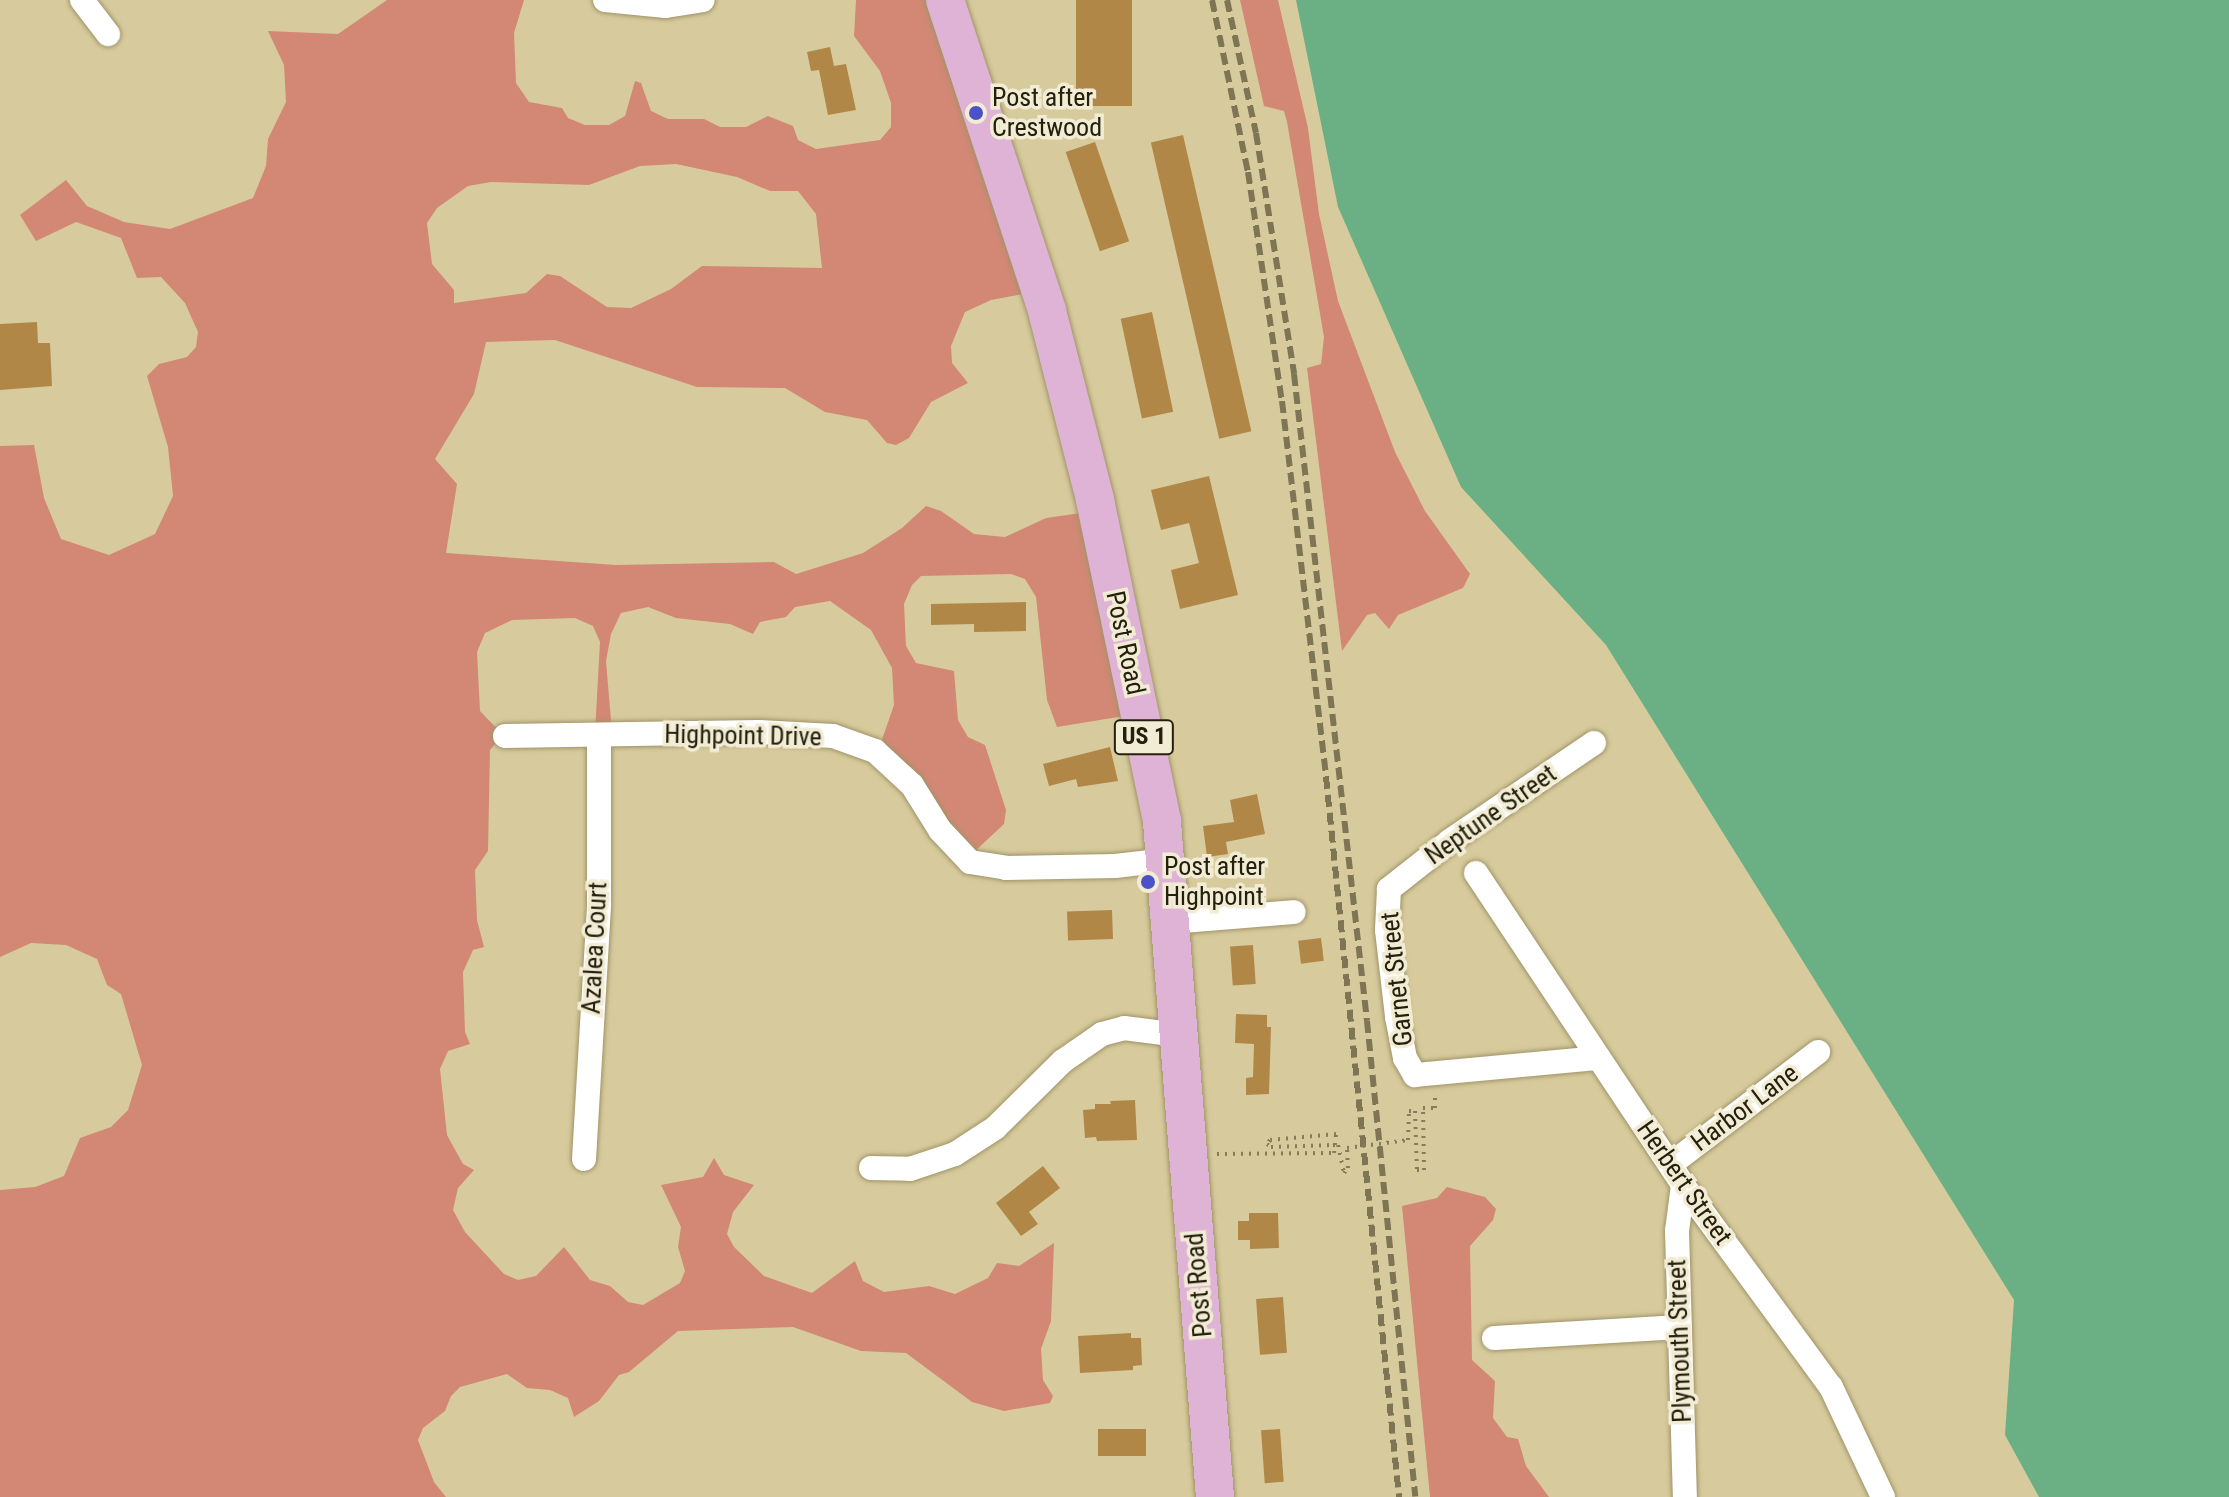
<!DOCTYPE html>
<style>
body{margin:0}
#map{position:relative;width:2229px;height:1497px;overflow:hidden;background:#d7cb9d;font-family:"Roboto Condensed",sans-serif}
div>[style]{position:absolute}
.forest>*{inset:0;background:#d28875}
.water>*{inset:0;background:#6bb084}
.building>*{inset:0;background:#b18748;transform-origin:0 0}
.path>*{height:4px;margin-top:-2px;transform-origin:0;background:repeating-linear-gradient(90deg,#857c5b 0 2px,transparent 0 8px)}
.roads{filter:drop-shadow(0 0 2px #a09468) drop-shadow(0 0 2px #a09468)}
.minor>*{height:24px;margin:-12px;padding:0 12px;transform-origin:12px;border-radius:12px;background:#fff}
.primary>*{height:38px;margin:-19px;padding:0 19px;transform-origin:19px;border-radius:19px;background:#dfb3d5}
.rail>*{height:6px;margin-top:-3px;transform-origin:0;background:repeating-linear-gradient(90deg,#7e7555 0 12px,transparent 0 18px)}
.path-bridge>*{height:4px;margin-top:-2px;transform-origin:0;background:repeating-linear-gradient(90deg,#857c5b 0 2px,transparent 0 8px)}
.dots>*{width:22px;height:22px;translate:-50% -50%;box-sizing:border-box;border:4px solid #f2ecd5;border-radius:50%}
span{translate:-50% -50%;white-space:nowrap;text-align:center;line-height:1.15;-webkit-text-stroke:7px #f2ecd5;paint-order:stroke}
.shield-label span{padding:2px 6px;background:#f2ecd5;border:2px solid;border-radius:6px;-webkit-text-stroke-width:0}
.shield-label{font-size:24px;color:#25200e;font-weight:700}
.poi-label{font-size:26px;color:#25200e}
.left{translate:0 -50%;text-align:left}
.street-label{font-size:26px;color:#25200e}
</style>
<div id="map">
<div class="forest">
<i style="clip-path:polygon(evenodd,387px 0,524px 0,514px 33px,516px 83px,529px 102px,562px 108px,568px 118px,585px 125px,609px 125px,625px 116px,635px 81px,641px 83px,651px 111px,668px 119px,704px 119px,720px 127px,746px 127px,768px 116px,793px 126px,798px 140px,816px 149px,880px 140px,891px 127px,891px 103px,880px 71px,854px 36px,856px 0,945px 0,1039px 291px,991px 300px,965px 312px,951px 346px,952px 363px,968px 383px,931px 402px,909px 438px,896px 445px,887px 443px,867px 420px,825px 412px,785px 388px,697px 387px,555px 340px,486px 342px,474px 394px,435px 459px,457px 484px,446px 553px,616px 565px,774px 562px,796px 574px,863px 553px,902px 528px,926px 506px,941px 511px,974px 534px,1005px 537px,1046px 518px,1095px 511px,1124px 716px,1057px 727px,1047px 700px,1036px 597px,1025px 579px,1011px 574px,921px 576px,912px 585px,904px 604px,906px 646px,916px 663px,954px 671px,958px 720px,968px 737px,985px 745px,1006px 810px,1004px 824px,972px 854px,878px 751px,894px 705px,892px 668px,871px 630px,830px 601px,795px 607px,786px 617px,760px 622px,753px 634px,730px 624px,676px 618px,648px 607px,621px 613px,611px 634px,606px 661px,612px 732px,595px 732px,600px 642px,593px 626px,575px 618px,512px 620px,485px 633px,477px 652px,480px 711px,503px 735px,490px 750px,488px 851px,475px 870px,477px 920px,484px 947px,473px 950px,463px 972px,465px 1032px,470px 1044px,448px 1051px,440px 1069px,447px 1135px,463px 1164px,474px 1170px,458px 1188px,453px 1210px,465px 1232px,504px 1274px,518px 1280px,536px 1276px,564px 1247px,590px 1280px,610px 1286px,628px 1302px,643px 1305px,680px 1283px,685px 1271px,678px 1247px,681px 1227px,661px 1185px,703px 1177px,714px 1158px,724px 1175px,754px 1185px,733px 1212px,727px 1234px,734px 1247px,764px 1276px,812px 1293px,855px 1261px,863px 1281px,884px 1292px,929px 1286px,955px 1294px,988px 1278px,997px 1263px,1019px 1266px,1054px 1243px,1051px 1321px,1041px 1349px,1043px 1380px,1053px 1396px,1050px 1403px,1004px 1411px,972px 1402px,906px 1353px,861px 1351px,793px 1327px,678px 1331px,629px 1372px,619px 1375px,599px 1401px,574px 1417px,568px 1398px,550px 1390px,527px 1388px,507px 1374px,460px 1387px,451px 1396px,445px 1411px,423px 1428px,418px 1440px,434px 1482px,446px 1497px,0 1497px,0 1190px,35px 1187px,64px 1176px,80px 1138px,111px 1127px,128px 1110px,142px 1065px,121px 994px,107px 985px,97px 959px,66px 945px,31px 943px,0 957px,0 446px,34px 445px,44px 498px,61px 539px,109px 555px,155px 534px,173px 496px,168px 447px,147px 376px,159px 364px,187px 357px,196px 347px,198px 332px,185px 303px,161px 277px,137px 278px,121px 238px,76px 222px,36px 241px,20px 215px,66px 180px,87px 206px,124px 222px,170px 229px,253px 198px,266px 166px,268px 139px,286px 102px,284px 65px,268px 31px,338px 34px,387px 0,676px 164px,737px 177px,770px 191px,798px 191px,816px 214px,822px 268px,702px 266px,671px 289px,631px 308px,607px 307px,560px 276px,547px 274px,526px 293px,454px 303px,454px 290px,432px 264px,427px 223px,437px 208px,468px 186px,491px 182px,589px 185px,640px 166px,676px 164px)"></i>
<i style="clip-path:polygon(1240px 0,1278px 0,1308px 128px,1319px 214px,1338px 301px,1395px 452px,1425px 511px,1470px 574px,1463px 588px,1398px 615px,1389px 629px,1375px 613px,1367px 615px,1342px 651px,1307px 368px,1321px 364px,1324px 337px,1287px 122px,1284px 111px,1264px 106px)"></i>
<i style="clip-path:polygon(1447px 1187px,1485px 1197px,1496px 1209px,1493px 1220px,1470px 1246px,1472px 1360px,1495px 1381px,1493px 1418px,1507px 1437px,1518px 1439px,1526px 1466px,1549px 1497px,1430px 1497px,1402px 1206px,1437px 1198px)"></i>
</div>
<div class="water">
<i style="clip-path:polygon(1296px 0,2229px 0,2229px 1497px,2039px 1497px,2005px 1435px,2014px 1300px,1606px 645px,1461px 487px,1338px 207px)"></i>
</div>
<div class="building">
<i style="left:1076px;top:0;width:56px;height:106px"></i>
<i style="clip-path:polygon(830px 47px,834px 66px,846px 64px,856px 110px,828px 115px,819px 70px,811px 71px,807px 52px)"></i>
<i style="left:1183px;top:135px;width:304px;height:33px;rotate:77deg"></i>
<i style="left:1095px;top:142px;width:105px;height:31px;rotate:71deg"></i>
<i style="left:1152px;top:312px;width:102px;height:32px;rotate:78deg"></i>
<i style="clip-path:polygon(37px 322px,38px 343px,50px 343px,52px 386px,0 390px,0 324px)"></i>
<i style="clip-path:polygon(1209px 476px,1238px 595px,1180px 609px,1171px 570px,1199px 563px,1189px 523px,1161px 530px,1151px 490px)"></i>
<i style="clip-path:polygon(1026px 602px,1026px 631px,974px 632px,974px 624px,931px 625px,931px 604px)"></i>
<i style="clip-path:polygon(1110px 747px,1118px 781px,1078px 787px,1076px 779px,1049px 786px,1043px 764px)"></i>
<i style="clip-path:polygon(1257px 794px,1265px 834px,1226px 842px,1228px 854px,1207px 857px,1203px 826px,1234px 822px,1230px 800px)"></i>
<i style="left:1112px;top:910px;width:29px;height:45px;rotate:88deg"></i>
<i style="left:1321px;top:938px;width:23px;height:23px;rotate:83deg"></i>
<i style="left:1253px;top:945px;width:39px;height:23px;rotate:86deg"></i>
<i style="clip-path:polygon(1236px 1014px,1267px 1015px,1267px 1027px,1271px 1027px,1269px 1094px,1246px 1095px,1246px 1078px,1253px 1077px,1254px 1044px,1235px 1043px)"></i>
<i style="clip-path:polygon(1135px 1100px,1137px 1140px,1097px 1141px,1096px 1137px,1085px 1138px,1083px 1110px,1095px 1109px,1095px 1104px,1111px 1104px,1110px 1101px)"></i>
<i style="clip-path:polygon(1043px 1166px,1060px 1188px,1029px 1212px,1038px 1224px,1021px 1236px,996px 1203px)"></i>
<i style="clip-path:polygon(1249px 1213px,1278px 1213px,1279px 1248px,1250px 1249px,1250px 1240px,1238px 1240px,1238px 1221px,1249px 1221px)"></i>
<i style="left:1283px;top:1297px;width:56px;height:27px;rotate:86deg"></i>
<i style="clip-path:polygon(1131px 1333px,1131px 1338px,1141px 1338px,1142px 1365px,1133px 1366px,1133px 1370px,1080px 1373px,1078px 1336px)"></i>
<i style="left:1146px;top:1429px;width:27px;height:48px;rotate:90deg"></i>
<i style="left:1280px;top:1429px;width:53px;height:19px;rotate:86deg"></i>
</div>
<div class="path">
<i style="left:1408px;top:1140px;width:29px;rotate:-88deg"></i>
<i style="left:1409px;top:1111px;width:6px"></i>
<i style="left:1415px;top:1111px;width:59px;rotate:88.1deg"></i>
<i style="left:1417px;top:1170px;width:7px"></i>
<i style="left:1424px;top:1170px;width:62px;rotate:-90.9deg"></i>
<i style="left:1423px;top:1108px;width:12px"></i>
<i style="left:1435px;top:1108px;width:14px;rotate:-90deg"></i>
<i style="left:1338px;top:1145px;width:29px;rotate:78deg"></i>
<i style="left:1344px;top:1173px;width:6px;rotate:-51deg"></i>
<i style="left:1348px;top:1168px;width:20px;rotate:-93deg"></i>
<i style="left:1217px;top:1154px;width:117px;rotate:-0.5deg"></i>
<i style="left:1334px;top:1153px;width:19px;rotate:-84deg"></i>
<i style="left:1336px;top:1134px;width:66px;rotate:174.8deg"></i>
<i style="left:1270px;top:1140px;width:5px;rotate:127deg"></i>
<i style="left:1267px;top:1144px;width:5px;rotate:37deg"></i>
<i style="left:1271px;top:1147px;width:62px;rotate:-1.8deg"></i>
</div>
<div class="roads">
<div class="minor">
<i style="left:82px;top:0;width:43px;rotate:52.6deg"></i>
<i style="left:605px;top:0;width:61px;rotate:5.6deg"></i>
<i style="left:666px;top:6px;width:37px;rotate:-9deg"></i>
<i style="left:505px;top:736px;width:254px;rotate:-0.9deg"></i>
<i style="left:759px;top:732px;width:74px;rotate:3.1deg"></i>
<i style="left:833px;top:736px;width:45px;rotate:19.7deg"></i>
<i style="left:875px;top:751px;width:50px;rotate:42.6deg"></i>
<i style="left:912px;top:785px;width:53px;rotate:58.1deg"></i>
<i style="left:940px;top:830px;width:44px;rotate:46.8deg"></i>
<i style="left:970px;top:862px;width:36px;rotate:9deg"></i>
<i style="left:1006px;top:868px;width:109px;rotate:-1.1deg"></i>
<i style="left:1115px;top:866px;width:51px;rotate:-6.7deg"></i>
<i style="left:1594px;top:743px;width:174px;rotate:145.8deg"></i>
<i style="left:1450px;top:841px;width:78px;rotate:141.8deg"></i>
<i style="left:1389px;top:889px;width:41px;rotate:92.8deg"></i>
<i style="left:1387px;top:930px;width:88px;rotate:83.4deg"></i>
<i style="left:1397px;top:1017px;width:42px;rotate:79deg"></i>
<i style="left:1405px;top:1058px;width:20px;rotate:60deg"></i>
<i style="left:1415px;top:1075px;width:184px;rotate:-5.3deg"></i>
<i style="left:1476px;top:873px;width:374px;rotate:56.4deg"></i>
<i style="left:1683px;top:1185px;width:250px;rotate:53.8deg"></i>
<i style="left:1831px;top:1387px;width:122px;rotate:64.7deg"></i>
<i style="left:1170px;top:922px;width:124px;rotate:-4.6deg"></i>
<i style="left:584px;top:1159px;width:256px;rotate:-86.6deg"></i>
<i style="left:599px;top:903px;width:167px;rotate:-90deg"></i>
<i style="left:1671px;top:1164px;width:185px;rotate:-37.3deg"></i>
<i style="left:871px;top:1168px;width:39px;rotate:1deg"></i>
<i style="left:910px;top:1169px;width:47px;rotate:-18.4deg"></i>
<i style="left:955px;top:1154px;width:48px;rotate:-33deg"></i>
<i style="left:995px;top:1128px;width:95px;rotate:-44.6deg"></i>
<i style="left:1063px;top:1061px;width:47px;rotate:-34.7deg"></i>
<i style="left:1102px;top:1034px;width:23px;rotate:-15deg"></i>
<i style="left:1124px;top:1028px;width:55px;rotate:7.3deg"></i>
<i style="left:1683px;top:1185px;width:46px;rotate:97.4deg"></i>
<i style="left:1677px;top:1231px;width:266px;rotate:88.3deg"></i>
<i style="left:1494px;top:1338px;width:186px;rotate:-3.4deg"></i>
</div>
<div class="primary">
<i style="left:945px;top:0;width:327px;rotate:71.8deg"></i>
<i style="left:1047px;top:311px;width:195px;rotate:75.7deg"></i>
<i style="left:1095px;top:500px;width:329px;rotate:78.2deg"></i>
<i style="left:1162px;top:822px;width:677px;rotate:85.51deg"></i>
</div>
</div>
<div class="rail">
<i style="left:1212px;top:0;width:176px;rotate:78.2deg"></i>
<i style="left:1248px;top:172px;width:232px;rotate:81.6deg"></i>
<i style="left:1282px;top:401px;width:379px;rotate:83.3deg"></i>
<i style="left:1326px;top:777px;width:724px;rotate:84.21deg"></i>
<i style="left:1227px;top:0;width:136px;rotate:77.7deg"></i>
<i style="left:1256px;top:133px;width:244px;rotate:81deg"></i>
<i style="left:1294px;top:374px;width:651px;rotate:83.56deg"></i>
<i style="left:1367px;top:1021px;width:478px;rotate:84.2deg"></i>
</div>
<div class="path-bridge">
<i style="left:1333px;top:1145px;width:5px"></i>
<i style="left:1347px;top:1148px;width:62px;rotate:-7.5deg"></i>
</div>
<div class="dots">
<i style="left:976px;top:113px;background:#4b52c8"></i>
<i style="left:1148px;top:882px;background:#4b52c8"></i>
</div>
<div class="shield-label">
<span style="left:1144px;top:737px">US 1</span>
</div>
<div class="poi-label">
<span class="left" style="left:992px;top:113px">Post after<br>Crestwood</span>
<span class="left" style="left:1164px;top:882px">Post after<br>Highpoint</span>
</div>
<div class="street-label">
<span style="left:1125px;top:643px;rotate:78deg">Post Road</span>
<span style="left:743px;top:736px;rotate:1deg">Highpoint Drive</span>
<span style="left:1491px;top:815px;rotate:-35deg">Neptune Street</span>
<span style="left:595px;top:948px;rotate:-87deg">Azalea Court</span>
<span style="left:1397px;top:979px;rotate:-96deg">Garnet Street</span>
<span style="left:1745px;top:1108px;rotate:-37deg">Harbor Lane</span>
<span style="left:1684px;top:1183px;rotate:55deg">Herbert Street</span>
<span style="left:1199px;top:1285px;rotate:-95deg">Post Road</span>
<span style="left:1680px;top:1341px;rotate:-92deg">Plymouth Street</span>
</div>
</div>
